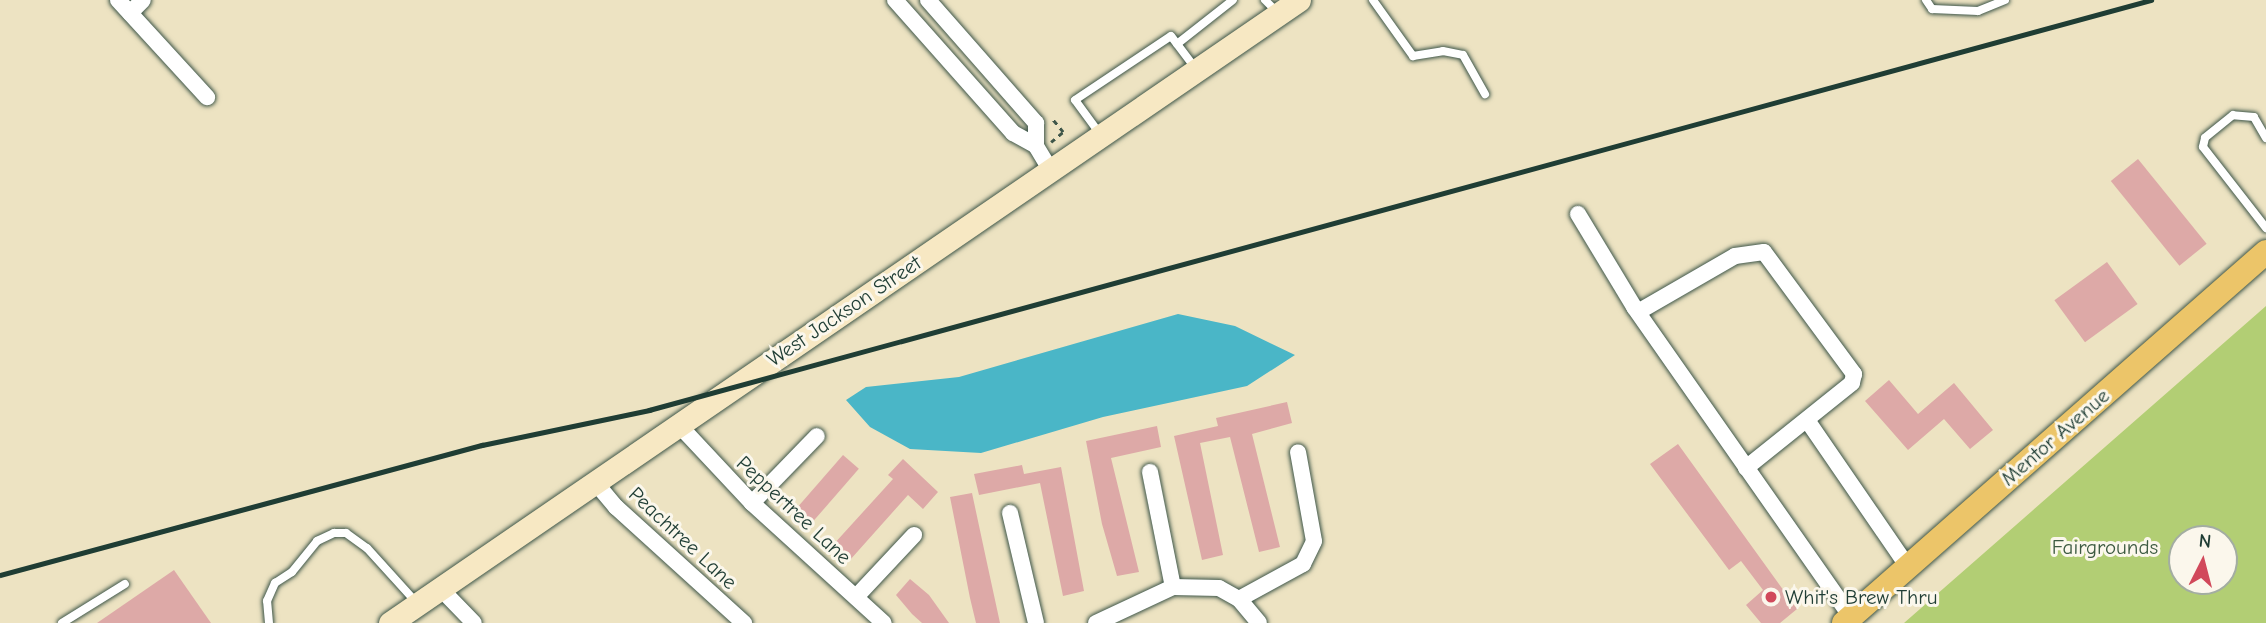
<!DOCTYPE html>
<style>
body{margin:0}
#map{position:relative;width:2266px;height:623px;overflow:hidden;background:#ede3c2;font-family:"Comic Neue",sans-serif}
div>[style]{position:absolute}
.green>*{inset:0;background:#b2ce74}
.water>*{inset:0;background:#4ab6c7}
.building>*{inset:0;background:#dda9a7;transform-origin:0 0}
.path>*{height:2.5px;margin-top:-1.25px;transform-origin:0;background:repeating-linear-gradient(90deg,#3e5649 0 5px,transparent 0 10px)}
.roads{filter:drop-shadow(0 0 2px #3e5649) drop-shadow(0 0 2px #3e5649)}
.lane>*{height:8px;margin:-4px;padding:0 4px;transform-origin:4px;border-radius:4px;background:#fff}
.street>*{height:16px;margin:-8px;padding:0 8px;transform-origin:8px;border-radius:8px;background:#fff}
.secondary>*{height:23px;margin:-11.5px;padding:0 11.5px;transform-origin:11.5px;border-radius:11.5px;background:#f7e8c3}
.primary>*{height:24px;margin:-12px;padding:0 12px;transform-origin:12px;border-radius:12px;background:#ecc569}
.rail>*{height:4.5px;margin:-2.25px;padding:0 2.25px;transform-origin:2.25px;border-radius:2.25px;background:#1f3d34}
.dots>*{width:19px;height:19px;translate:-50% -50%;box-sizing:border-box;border:4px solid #fbf7ec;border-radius:50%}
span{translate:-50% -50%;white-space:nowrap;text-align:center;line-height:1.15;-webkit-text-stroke:6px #fbf7ec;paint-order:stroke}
.street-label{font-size:21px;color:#1f3d34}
.park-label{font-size:21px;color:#3c5a41}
.poi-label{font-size:21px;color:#1f3d34}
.left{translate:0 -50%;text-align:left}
.north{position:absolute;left:2168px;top:525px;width:70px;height:70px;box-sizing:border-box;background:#fbf7ec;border:2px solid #a3ada2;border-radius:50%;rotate:6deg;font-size:19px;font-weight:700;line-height:28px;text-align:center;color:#1f3d34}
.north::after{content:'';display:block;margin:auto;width:24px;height:32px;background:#d1495b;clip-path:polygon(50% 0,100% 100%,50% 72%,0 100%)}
</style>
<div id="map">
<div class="green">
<i style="clip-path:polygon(evenodd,2266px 306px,2266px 623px,1904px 623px,2266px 306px,2182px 539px,2224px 539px,2224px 581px,2182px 581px,2182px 539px)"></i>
</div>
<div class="water">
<i style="clip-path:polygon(1178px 314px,1235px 326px,1295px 355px,1247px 386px,1103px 417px,981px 453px,910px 449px,870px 427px,846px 400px,866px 387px,959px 377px)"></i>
</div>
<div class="building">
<i style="left:2138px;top:159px;width:109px;height:35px;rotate:51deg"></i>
<i style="left:2107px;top:262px;width:52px;height:65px;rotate:54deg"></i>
<i style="clip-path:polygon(1889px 380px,1918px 414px,1954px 383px,1993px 430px,1970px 449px,1944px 419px,1908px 450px,1865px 401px)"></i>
<i style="clip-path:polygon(1287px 402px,1292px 423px,1252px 434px,1280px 547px,1259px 552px,1230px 437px,1200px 443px,1223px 555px,1202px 560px,1174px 436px,1218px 426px,1216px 418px)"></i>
<i style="clip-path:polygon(1157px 426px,1161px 447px,1111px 458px,1139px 572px,1117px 576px,1102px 524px,1086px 441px)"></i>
<i style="clip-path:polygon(1678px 444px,1797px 609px,1780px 623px,1761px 623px,1746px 605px,1763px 590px,1741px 561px,1729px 570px,1650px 464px)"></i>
<i style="left:843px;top:455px;width:21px;height:72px;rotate:41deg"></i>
<i style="clip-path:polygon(903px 459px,938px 492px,923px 509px,908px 495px,850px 560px,833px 545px,893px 479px,888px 475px)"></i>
<i style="clip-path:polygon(1022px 465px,1024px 474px,1061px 467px,1084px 591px,1063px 596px,1040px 483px,979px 495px,974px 474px)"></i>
<i style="clip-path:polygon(972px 493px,987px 563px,1000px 623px,976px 623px,970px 598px,950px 497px)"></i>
<i style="clip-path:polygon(174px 570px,211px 623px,97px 623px)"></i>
<i style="clip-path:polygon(910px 579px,929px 595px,949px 623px,922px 623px,912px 614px,896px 595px)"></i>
</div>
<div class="path">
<i style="left:1051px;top:142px;width:16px;rotate:-40deg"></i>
<i style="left:1063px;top:132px;width:16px;rotate:-130deg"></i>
</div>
<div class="roads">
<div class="lane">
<i style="left:1265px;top:0;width:18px;rotate:45deg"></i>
<i style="left:1373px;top:0;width:69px;rotate:54.5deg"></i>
<i style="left:1413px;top:56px;width:30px;rotate:-9deg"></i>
<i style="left:1443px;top:51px;width:20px;rotate:11deg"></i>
<i style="left:1463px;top:55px;width:45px;rotate:60.6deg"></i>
<i style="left:1926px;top:0;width:11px;rotate:56deg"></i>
<i style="left:1932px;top:9px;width:46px;rotate:2.5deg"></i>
<i style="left:1978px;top:11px;width:29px;rotate:-22deg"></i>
<i style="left:1177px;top:44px;width:71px;rotate:-38.2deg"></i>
<i style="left:1100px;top:134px;width:42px;rotate:-126.3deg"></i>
<i style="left:1075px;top:100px;width:115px;rotate:-33.7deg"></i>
<i style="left:1171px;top:36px;width:40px;rotate:53deg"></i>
<i style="left:2266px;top:138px;width:24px;rotate:-120deg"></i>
<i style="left:2254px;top:117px;width:21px;rotate:-175deg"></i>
<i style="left:2233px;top:115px;width:36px;rotate:141deg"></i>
<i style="left:2205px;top:138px;width:9px;rotate:103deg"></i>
<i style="left:2203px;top:147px;width:103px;rotate:52.1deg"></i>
<i style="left:62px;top:623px;width:74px;rotate:-31.8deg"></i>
<i style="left:269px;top:623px;width:22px;rotate:-95deg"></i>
<i style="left:267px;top:601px;width:20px;rotate:-66deg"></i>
<i style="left:275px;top:583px;width:20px;rotate:-33deg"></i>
<i style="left:292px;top:572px;width:40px;rotate:-51deg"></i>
<i style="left:317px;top:541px;width:19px;rotate:-25deg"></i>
<i style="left:334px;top:533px;width:12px"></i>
<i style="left:346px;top:533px;width:26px;rotate:36deg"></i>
<i style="left:367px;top:548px;width:73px;rotate:47.8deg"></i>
</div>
<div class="street">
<i style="left:118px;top:0;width:132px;rotate:47.5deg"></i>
<i style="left:895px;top:0;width:178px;rotate:48.4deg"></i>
<i style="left:1013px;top:133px;width:26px;rotate:29deg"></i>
<i style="left:1036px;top:146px;width:29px;rotate:59deg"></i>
<i style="left:928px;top:0;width:164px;rotate:48.7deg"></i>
<i style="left:1036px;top:123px;width:23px;rotate:90deg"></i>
<i style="left:130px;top:13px;width:18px;rotate:-45deg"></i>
<i style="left:1578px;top:214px;width:109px;rotate:58.9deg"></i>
<i style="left:1634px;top:307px;width:378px;rotate:55deg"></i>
<i style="left:1638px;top:312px;width:112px;rotate:-30deg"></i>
<i style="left:1735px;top:256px;width:29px;rotate:-8deg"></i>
<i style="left:1764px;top:252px;width:152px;rotate:53.6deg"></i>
<i style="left:1854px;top:374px;width:9px;rotate:103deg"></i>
<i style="left:1852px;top:383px;width:136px;rotate:141.3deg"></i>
<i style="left:1807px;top:420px;width:178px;rotate:55.5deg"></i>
<i style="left:678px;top:424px;width:108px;rotate:46.9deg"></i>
<i style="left:752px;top:503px;width:178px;rotate:42.3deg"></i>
<i style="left:1150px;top:472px;width:117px;rotate:78.7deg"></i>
<i style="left:595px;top:482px;width:33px;rotate:50deg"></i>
<i style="left:616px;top:507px;width:173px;rotate:42.2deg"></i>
<i style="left:752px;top:503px;width:93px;rotate:-45.9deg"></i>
<i style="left:1010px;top:513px;width:113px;rotate:76.7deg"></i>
<i style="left:441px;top:589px;width:47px;rotate:45.9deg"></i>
<i style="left:856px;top:597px;width:85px;rotate:-46.9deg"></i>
<i style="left:1239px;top:599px;width:31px;rotate:50deg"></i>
<i style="left:1096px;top:623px;width:85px;rotate:-25.1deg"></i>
<i style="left:1173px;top:587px;width:46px;rotate:1.2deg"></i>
<i style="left:1219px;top:588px;width:23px;rotate:29deg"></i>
<i style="left:1239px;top:599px;width:73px;rotate:-28.7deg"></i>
<i style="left:1303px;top:564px;width:25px;rotate:-64deg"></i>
<i style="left:1314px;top:541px;width:90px;rotate:-100.2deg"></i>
</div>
<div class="secondary">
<i style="left:390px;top:623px;width:1102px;rotate:-34.43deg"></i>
</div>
<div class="primary">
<i style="left:1844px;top:623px;width:562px;rotate:-41.32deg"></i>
</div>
</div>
<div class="rail">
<i style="left:0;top:575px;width:499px;rotate:-15.1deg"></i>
<i style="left:482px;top:445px;width:171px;rotate:-11.8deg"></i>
<i style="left:649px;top:410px;width:1557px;rotate:-15.27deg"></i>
</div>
<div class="dots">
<i style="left:1771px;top:597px;background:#d1495b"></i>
</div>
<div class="street-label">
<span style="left:844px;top:311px;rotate:-34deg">West Jackson Street</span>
<span style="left:2055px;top:437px;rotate:-41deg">Mentor Avenue</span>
<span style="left:794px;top:510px;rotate:43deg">Peppertree Lane</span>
<span style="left:683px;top:538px;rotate:43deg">Peachtree Lane</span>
</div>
<div class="park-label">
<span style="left:2105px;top:547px">Fairgrounds</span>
</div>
<div class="poi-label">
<span class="left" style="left:1785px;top:597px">Whit's Brew Thru</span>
</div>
<div class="north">N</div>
</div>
